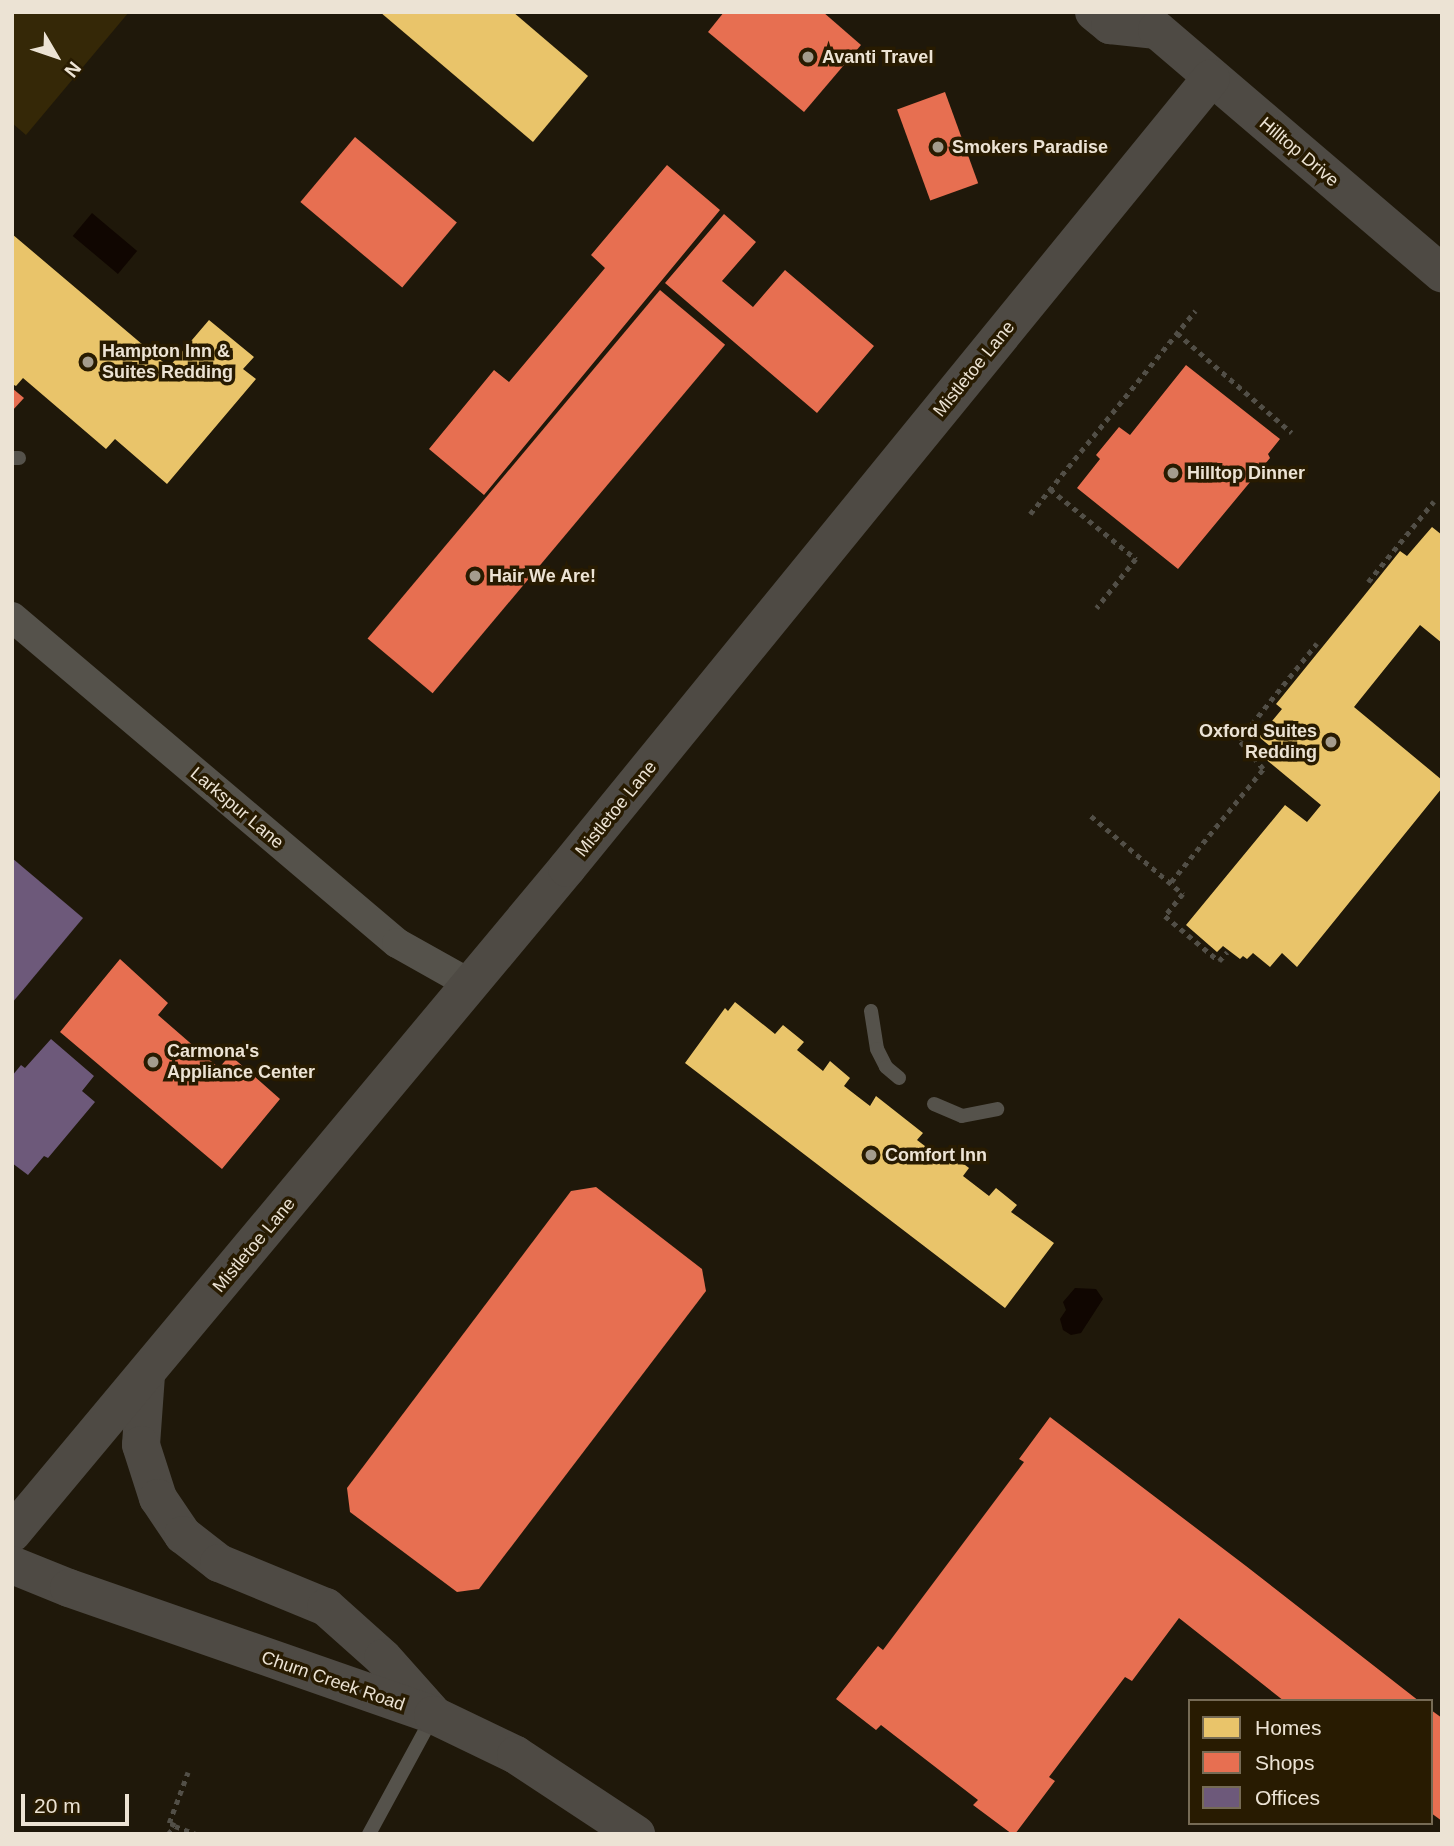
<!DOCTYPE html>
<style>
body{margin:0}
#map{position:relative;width:1454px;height:1846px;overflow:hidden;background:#1f180a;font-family:Helvetica,sans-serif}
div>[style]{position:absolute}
.green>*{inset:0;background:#352807}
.water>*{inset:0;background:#100601;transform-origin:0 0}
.homes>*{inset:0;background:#e9c46a}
.shops>*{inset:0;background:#e76f51;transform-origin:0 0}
.offices>*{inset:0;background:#6d597a}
.path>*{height:4.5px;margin-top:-2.25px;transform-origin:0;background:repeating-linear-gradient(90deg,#524f47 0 5px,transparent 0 10px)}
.lane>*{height:14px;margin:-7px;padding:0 7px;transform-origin:7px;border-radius:7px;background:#55524b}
.street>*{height:30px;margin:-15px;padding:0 15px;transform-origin:15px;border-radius:15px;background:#55524b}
.secondary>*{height:38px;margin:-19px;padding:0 19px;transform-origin:19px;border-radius:19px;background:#4e4a44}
.dots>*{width:19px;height:19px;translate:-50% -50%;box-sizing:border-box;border:4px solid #281b01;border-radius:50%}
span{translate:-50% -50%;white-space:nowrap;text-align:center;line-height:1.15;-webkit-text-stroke:7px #281b01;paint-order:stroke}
.poi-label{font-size:18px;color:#ece3d4;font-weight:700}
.left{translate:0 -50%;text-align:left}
.right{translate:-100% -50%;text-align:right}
.street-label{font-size:18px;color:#ece3d4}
.frame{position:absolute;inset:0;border:14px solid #ece3d4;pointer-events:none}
.legend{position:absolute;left:1188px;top:1699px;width:245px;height:126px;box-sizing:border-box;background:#281b01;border:2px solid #766b55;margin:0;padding:9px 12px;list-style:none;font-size:21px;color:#ece3d4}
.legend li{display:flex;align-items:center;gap:14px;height:35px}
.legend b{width:35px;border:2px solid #766b55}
.north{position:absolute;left:21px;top:21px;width:70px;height:70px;-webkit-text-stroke:5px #281b01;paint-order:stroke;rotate:129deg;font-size:19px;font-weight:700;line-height:28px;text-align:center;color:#ece3d4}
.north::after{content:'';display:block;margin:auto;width:24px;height:32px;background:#ece3d4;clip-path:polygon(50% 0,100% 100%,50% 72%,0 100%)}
.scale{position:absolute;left:21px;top:1794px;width:108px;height:32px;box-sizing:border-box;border:4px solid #ece3d4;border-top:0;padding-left:9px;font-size:21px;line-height:24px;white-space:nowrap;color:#ece3d4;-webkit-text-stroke:5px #281b01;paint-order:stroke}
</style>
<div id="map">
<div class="green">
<i style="clip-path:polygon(12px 12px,129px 12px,26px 135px,12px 123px)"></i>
</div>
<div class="water">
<i style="left:92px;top:213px;width:59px;height:30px;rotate:40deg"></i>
<i style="clip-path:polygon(1075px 1288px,1096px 1289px,1103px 1299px,1081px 1333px,1071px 1335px,1063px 1330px,1060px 1319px,1066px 1310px,1063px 1302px)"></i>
</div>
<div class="homes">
<i style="clip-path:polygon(380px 12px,513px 12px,588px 76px,533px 142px)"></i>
<i style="clip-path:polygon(12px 234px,169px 367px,209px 320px,254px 357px,243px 369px,256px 379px,167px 484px,115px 439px,106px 449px,23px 378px,16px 386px,12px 384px)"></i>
<i style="clip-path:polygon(1432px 527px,1442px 535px,1442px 643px,1420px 625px,1354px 707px,1442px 780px,1442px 788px,1297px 967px,1282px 953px,1270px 967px,1253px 953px,1247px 959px,1243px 956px,1240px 959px,1223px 946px,1217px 952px,1186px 925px,1285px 805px,1307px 822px,1321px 805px,1263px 757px,1271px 747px,1259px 737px,1282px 709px,1276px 704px,1363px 597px,1400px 551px,1407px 556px)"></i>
<i style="clip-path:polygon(735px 1002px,775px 1034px,783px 1025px,804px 1042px,797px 1050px,823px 1071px,830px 1061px,850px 1078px,844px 1086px,870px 1106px,876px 1096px,923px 1133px,917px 1140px,942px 1159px,948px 1152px,969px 1168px,963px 1176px,989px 1196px,996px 1188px,1017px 1205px,1011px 1212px,1054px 1243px,1005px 1308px,685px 1063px,725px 1008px,728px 1011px)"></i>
</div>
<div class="shops">
<i style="clip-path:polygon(724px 12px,823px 12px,861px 45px,804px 112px,708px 32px)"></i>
<i style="left:945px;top:92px;width:97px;height:51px;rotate:70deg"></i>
<i style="left:355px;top:137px;width:133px;height:85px;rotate:40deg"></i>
<i style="clip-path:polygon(667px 165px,720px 210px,484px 495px,429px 449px,494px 370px,509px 382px,605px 268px,591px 255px)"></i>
<i style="clip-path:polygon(724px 214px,756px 242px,722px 281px,753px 307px,785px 270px,874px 346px,817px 413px,665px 283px)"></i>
<i style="left:660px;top:290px;width:85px;height:455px;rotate:40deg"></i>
<i style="clip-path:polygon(1186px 365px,1280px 439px,1268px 454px,1270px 458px,1178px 569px,1077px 488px,1100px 459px,1096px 455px,1119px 427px,1130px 435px)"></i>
<i style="clip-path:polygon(12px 388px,24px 398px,12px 411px)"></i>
<i style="clip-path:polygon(120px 959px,168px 1003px,158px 1015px,219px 1068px,230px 1055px,280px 1099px,222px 1169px,60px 1032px)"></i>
<i style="clip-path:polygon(596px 1187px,702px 1269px,706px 1291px,479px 1589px,457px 1592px,350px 1512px,347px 1488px,571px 1191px)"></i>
<i style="clip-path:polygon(1050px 1417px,1246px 1566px,1419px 1701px,1284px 1701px,1179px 1618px,1132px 1681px,1125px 1677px,1049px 1777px,1055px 1781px,1015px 1834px,1012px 1834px,973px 1805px,978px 1800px,881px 1725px,876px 1730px,836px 1699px,878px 1646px,883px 1650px,1024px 1462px,1019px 1459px)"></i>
<i style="clip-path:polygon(1431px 1710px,1442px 1718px,1442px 1821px,1431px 1813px)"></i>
</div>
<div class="offices">
<i style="clip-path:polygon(12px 858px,83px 918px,12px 1003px)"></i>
<i style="clip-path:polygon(51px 1039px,94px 1076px,82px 1091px,95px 1102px,48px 1158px,44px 1156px,28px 1175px,12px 1163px,12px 1076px,21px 1065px,25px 1068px)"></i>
</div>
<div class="path">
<i style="left:1177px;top:333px;width:152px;rotate:41deg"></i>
<i style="left:1050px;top:489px;width:111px;rotate:39.1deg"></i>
<i style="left:1136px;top:559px;width:63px;rotate:128.5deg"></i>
<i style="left:1030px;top:514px;width:262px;rotate:-50.9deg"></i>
<i style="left:1368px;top:582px;width:104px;rotate:-50.8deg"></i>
<i style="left:1091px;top:816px;width:121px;rotate:40.3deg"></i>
<i style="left:1183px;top:894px;width:28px;rotate:129deg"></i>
<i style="left:1165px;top:916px;width:70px;rotate:39.8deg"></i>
<i style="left:1219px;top:961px;width:12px;rotate:-48deg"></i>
<i style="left:1171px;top:882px;width:146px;rotate:-50.8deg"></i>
<i style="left:1263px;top:769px;width:38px;rotate:-130deg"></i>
<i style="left:1239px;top:740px;width:124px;rotate:-51.2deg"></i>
<i style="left:175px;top:1826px;width:7px;rotate:-153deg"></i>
<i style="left:169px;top:1823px;width:54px;rotate:-69.6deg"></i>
<i style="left:168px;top:1834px;width:11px;rotate:-49deg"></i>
<i style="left:175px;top:1826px;width:22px;rotate:21deg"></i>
</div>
<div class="lane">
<i style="left:12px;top:458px;width:7px"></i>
<i style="left:871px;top:1011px;width:38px;rotate:81deg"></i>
<i style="left:877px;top:1049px;width:20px;rotate:63deg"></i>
<i style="left:886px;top:1067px;width:17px;rotate:40deg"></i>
<i style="left:934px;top:1104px;width:30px;rotate:23deg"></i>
<i style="left:962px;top:1116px;width:36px;rotate:-11deg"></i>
<i style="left:369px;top:1834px;width:134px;rotate:-61.5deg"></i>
</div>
<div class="street">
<i style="left:12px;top:617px;width:504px;rotate:40.26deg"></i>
<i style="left:397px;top:943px;width:84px;rotate:29.3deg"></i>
</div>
<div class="secondary">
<i style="left:1094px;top:12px;width:21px;rotate:39deg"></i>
<i style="left:1110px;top:25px;width:47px;rotate:6.1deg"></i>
<i style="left:1157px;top:30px;width:375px;rotate:40.5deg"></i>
<i style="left:146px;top:1375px;width:70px;rotate:94.1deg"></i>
<i style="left:141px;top:1445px;width:56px;rotate:72.2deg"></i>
<i style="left:158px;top:1498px;width:45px;rotate:56deg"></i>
<i style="left:183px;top:1535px;width:46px;rotate:37.9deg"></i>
<i style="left:219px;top:1563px;width:116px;rotate:22.4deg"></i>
<i style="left:326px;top:1607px;width:76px;rotate:41.8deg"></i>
<i style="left:383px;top:1658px;width:74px;rotate:48.3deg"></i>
<i style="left:12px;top:1533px;width:866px;rotate:-50.15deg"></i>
<i style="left:567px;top:868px;width:1019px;rotate:-50.81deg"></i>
<i style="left:12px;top:1565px;width:61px;rotate:22deg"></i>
<i style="left:69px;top:1588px;width:386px;rotate:19.2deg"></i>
<i style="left:433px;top:1715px;width:92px;rotate:25.7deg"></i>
<i style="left:516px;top:1755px;width:144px;rotate:33.4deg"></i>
</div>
<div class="dots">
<i style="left:808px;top:57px;background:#a49c8d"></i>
<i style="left:938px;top:147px;background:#a49c8d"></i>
<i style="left:88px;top:362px;background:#a49c8d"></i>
<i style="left:1173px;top:473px;background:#a49c8d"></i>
<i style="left:475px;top:576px;background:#a49c8d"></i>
<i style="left:1331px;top:742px;background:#a49c8d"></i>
<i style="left:153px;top:1062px;background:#a49c8d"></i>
<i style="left:871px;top:1155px;background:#a49c8d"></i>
</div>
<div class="poi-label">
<span class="left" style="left:822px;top:57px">Avanti Travel</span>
<span class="left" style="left:952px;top:147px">Smokers Paradise</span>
<span class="left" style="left:102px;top:362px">Hampton Inn &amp;<br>Suites Redding</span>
<span class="left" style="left:1187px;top:473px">Hilltop Dinner</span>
<span class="left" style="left:489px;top:576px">Hair We Are!</span>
<span class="right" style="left:1317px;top:742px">Oxford Suites<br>Redding</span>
<span class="left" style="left:167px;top:1062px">Carmona's<br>Appliance Center</span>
<span class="left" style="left:885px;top:1155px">Comfort Inn</span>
</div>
<div class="street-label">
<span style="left:1299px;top:152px;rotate:40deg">Hilltop Drive</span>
<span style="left:974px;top:369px;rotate:-51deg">Mistletoe Lane</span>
<span style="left:237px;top:808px;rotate:40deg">Larkspur Lane</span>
<span style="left:616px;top:809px;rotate:-51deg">Mistletoe Lane</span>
<span style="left:254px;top:1245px;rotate:-50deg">Mistletoe Lane</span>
<span style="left:333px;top:1681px;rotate:19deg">Churn Creek Road</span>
</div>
<div class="frame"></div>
<ul class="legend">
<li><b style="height:19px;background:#e9c46a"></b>Homes</li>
<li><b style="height:19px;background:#e76f51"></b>Shops</li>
<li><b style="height:19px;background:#6d597a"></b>Offices</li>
</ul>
<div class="north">N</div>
<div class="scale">20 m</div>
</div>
